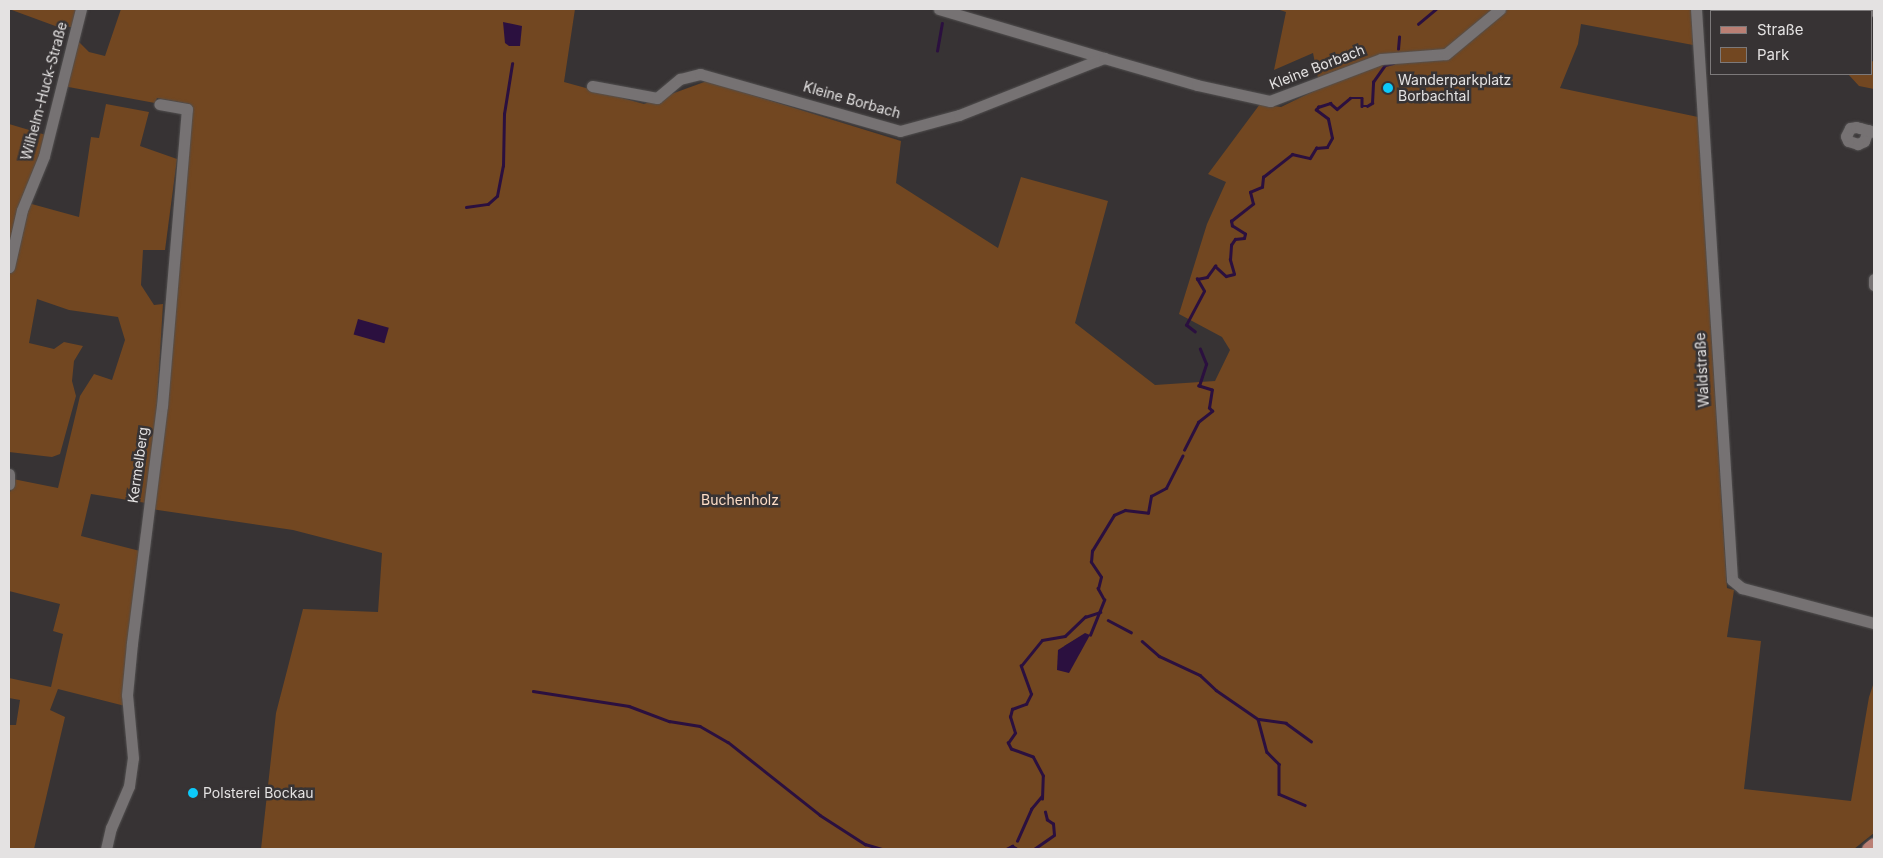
<!DOCTYPE html>
<meta charset="utf-8">
<style>
body{margin:0}
#map{position:relative;width:1883px;height:858px;overflow:hidden;background:#373334;font-family:Inter,sans-serif}
div>[style]{position:absolute}
.green>*{inset:0;background:#724721}
.water>*{inset:0;background:#2b103f;transform-origin:0 0}
.stream>*{height:2.5px;margin:-1.25px;padding:0 1.25px;transform-origin:1.25px;border-radius:1.25px;background:#2b103f}
.roads{filter:drop-shadow(0 0 1px #514f4f) drop-shadow(0 0 1px #514f4f)}
.minor>*{height:11px;margin:-5.5px;padding:0 5.5px;transform-origin:5.5px;border-radius:5.5px;background:#767273}
.major>*{height:15px;margin:-7.5px;padding:0 7.5px;transform-origin:7.5px;border-radius:7.5px;background:#ba7f74}
.dots>*{width:14px;height:14px;translate:-50% -50%;box-sizing:border-box;border:2px solid #373334;border-radius:50%}
span{translate:-50% -50%;white-space:nowrap;text-align:center;line-height:1.15;-webkit-text-stroke:5px #373334;paint-order:stroke}
.street-label{font-size:14px;color:#e4e2e2}
.poi-label{font-size:14px;color:#e4e2e2}
.left{translate:0 -50%;text-align:left}
.park-label{font-size:14px;color:#fdddc6}
.frame{position:absolute;inset:0;border:10px solid #e4e2e2;pointer-events:none}
.legend{position:absolute;left:1710px;top:10px;width:162px;height:65px;box-sizing:border-box;background:#373334;border:1px solid #7c797a;margin:0;padding:6px 9px;list-style:none;font-size:15px;color:#e4e2e2}
.legend li{display:flex;align-items:center;gap:10px;height:25px}
.legend b{width:25px;border:1px solid #7c797a}
</style>
<div id="map">
<div class="green">
<i style="clip-path:polygon(9px 9px,79px 9px,76px 27px,58px 27px)"></i>
<i style="clip-path:polygon(evenodd,121px 9px,575px 9px,564px 82px,644px 104px,707px 81px,901px 141px,896px 183px,998px 248px,1021px 177px,1108px 201px,1075px 323px,1155px 385px,1215px 381px,1230px 350px,1222px 337px,1179px 314px,1207px 224px,1226px 182px,1208px 174px,1260px 104px,1281px 107px,1320px 88px,1313px 53px,1274px 70px,1286px 12px,1277px 9px,1691px 9px,1693px 45px,1581px 24px,1578px 44px,1560px 88px,1698px 117px,1727px 588px,1734px 590px,1727px 637px,1761px 641px,1744px 789px,1851px 801px,1869px 697px,1874px 682px,1874px 833px,1854px 849px,261px 849px,276px 713px,303px 609px,378px 612px,382px 553px,293px 530px,151px 509px,190px 104px,157px 98px,155px 103px,63px 86px,78px 41px,89px 52px,105px 56px,121px 9px,1085px 634px,1083px 647px,1076px 659px,1064px 646px,1085px 634px)"></i>
<i style="clip-path:polygon(1872px 61px,1874px 62px,1874px 89px,1859px 86px,1848px 74px,1872px 74px)"></i>
<i style="clip-path:polygon(106px 104px,149px 112px,140px 146px,177px 159px,165px 250px,143px 250px,141px 285px,154px 305px,163px 304px,155px 435px,146px 503px,91px 494px,81px 536px,140px 551px,125px 706px,58px 689px,50px 710px,65px 717px,34px 849px,9px 849px,9px 725px,16px 725px,20px 700px,9px 698px,9px 678px,51px 687px,63px 634px,53px 631px,60px 604px,9px 591px,9px 497px,13px 479px,58px 488px,80px 396px,94px 374px,112px 380px,125px 340px,118px 317px,69px 310px,37px 299px,29px 343px,54px 349px,64px 342px,83px 346px,74px 361px,72px 381px,76px 396px,60px 454px,52px 457px,9px 452px,9px 276px,28px 203px,79px 217px,91px 137px,99px 138px)"></i>
<i style="clip-path:polygon(9px 124px,46px 135px,9px 257px)"></i>
</div>
<div class="water">
<i style="clip-path:polygon(503px 22px,522px 26px,520px 46px,509px 46px,505px 43px)"></i>
<i style="left:358px;top:319px;width:32px;height:16px;rotate:16deg"></i>
<i style="clip-path:polygon(1085px 633px,1090px 635px,1069px 673px,1057px 670px,1058px 650px)"></i>
</div>
<div class="stream">
<i style="left:1418px;top:24px;width:23px;rotate:-40deg"></i>
<i style="left:1398px;top:49px;width:12px;rotate:-85deg"></i>
<i style="left:937px;top:51px;width:28px;rotate:-80deg"></i>
<i style="left:466px;top:207px;width:22px;rotate:-8deg"></i>
<i style="left:488px;top:204px;width:12px;rotate:-42deg"></i>
<i style="left:497px;top:196px;width:31px;rotate:-79deg"></i>
<i style="left:503px;top:166px;width:52px;rotate:-88.9deg"></i>
<i style="left:504px;top:114px;width:51px;rotate:-80.9deg"></i>
<i style="left:1195px;top:332px;width:11px;rotate:-142deg"></i>
<i style="left:1186px;top:325px;width:38px;rotate:-62deg"></i>
<i style="left:1204px;top:291px;width:14px;rotate:-120deg"></i>
<i style="left:1197px;top:279px;width:10px;rotate:-11deg"></i>
<i style="left:1207px;top:277px;width:14px;rotate:-54deg"></i>
<i style="left:1215px;top:266px;width:15px;rotate:42deg"></i>
<i style="left:1226px;top:276px;width:8px;rotate:-14deg"></i>
<i style="left:1234px;top:274px;width:15px;rotate:-106deg"></i>
<i style="left:1230px;top:260px;width:15px;rotate:-86deg"></i>
<i style="left:1231px;top:245px;width:7px;rotate:-56deg"></i>
<i style="left:1235px;top:239px;width:9px;rotate:-6deg"></i>
<i style="left:1244px;top:238px;width:4px;rotate:-76deg"></i>
<i style="left:1245px;top:234px;width:15px;rotate:-148deg"></i>
<i style="left:1232px;top:226px;width:5px;rotate:-101deg"></i>
<i style="left:1231px;top:221px;width:28px;rotate:-38deg"></i>
<i style="left:1253px;top:204px;width:12px;rotate:-104deg"></i>
<i style="left:1250px;top:192px;width:13px;rotate:-23deg"></i>
<i style="left:1262px;top:187px;width:10px;rotate:-84deg"></i>
<i style="left:1263px;top:177px;width:37px;rotate:-38deg"></i>
<i style="left:1292px;top:154px;width:18px;rotate:13deg"></i>
<i style="left:1310px;top:158px;width:12px;rotate:-59deg"></i>
<i style="left:1316px;top:148px;width:11px;rotate:-5deg"></i>
<i style="left:1327px;top:147px;width:10px;rotate:-61deg"></i>
<i style="left:1332px;top:138px;width:19px;rotate:-102deg"></i>
<i style="left:1328px;top:119px;width:15px;rotate:-143deg"></i>
<i style="left:1316px;top:110px;width:4px;rotate:-56deg"></i>
<i style="left:1318px;top:107px;width:13px;rotate:-18deg"></i>
<i style="left:1330px;top:103px;width:9px;rotate:41deg"></i>
<i style="left:1337px;top:109px;width:17px;rotate:-40deg"></i>
<i style="left:1350px;top:98px;width:12px"></i>
<i style="left:1362px;top:98px;width:8px;rotate:90deg"></i>
<i style="left:1362px;top:106px;width:5px"></i>
<i style="left:1367px;top:106px;width:6px;rotate:-31deg"></i>
<i style="left:1372px;top:103px;width:21px;rotate:-87deg"></i>
<i style="left:1373px;top:82px;width:21px;rotate:-55deg"></i>
<i style="left:1385px;top:65px;width:8px;rotate:-14deg"></i>
<i style="left:1184px;top:450px;width:31px;rotate:-63deg"></i>
<i style="left:1198px;top:422px;width:18px;rotate:-38deg"></i>
<i style="left:1212px;top:411px;width:4px;rotate:-135deg"></i>
<i style="left:1209px;top:408px;width:18px;rotate:-81deg"></i>
<i style="left:1212px;top:390px;width:14px;rotate:-163deg"></i>
<i style="left:1199px;top:386px;width:23px;rotate:-72deg"></i>
<i style="left:1206px;top:364px;width:16px;rotate:-112deg"></i>
<i style="left:1108px;top:620px;width:26px;rotate:28deg"></i>
<i style="left:1090px;top:635px;width:38px;rotate:-68deg"></i>
<i style="left:1104px;top:600px;width:13px;rotate:-119deg"></i>
<i style="left:1098px;top:589px;width:12px;rotate:-76deg"></i>
<i style="left:1101px;top:577px;width:18px;rotate:-124deg"></i>
<i style="left:1091px;top:562px;width:11px;rotate:-85deg"></i>
<i style="left:1092px;top:551px;width:42px;rotate:-58.6deg"></i>
<i style="left:1114px;top:515px;width:12px;rotate:-24deg"></i>
<i style="left:1125px;top:510px;width:23px;rotate:7deg"></i>
<i style="left:1148px;top:513px;width:17px;rotate:-80deg"></i>
<i style="left:1151px;top:496px;width:17px;rotate:-28deg"></i>
<i style="left:1166px;top:488px;width:36px;rotate:-63deg"></i>
<i style="left:1142px;top:641px;width:23px;rotate:41deg"></i>
<i style="left:1159px;top:656px;width:45px;rotate:24.9deg"></i>
<i style="left:1200px;top:675px;width:22px;rotate:43deg"></i>
<i style="left:1216px;top:690px;width:51px;rotate:34.6deg"></i>
<i style="left:1258px;top:719px;width:34px;rotate:75deg"></i>
<i style="left:1267px;top:752px;width:17px;rotate:45deg"></i>
<i style="left:1279px;top:764px;width:30px;rotate:90deg"></i>
<i style="left:1279px;top:794px;width:28px;rotate:23deg"></i>
<i style="left:533px;top:691px;width:97px;rotate:8.9deg"></i>
<i style="left:629px;top:706px;width:43px;rotate:20.6deg"></i>
<i style="left:669px;top:721px;width:31px;rotate:9deg"></i>
<i style="left:700px;top:726px;width:32px;rotate:30deg"></i>
<i style="left:728px;top:742px;width:117px;rotate:38.4deg"></i>
<i style="left:820px;top:815px;width:54px;rotate:32.8deg"></i>
<i style="left:865px;top:844px;width:18px;rotate:16deg"></i>
<i style="left:1259px;top:719px;width:27px;rotate:8deg"></i>
<i style="left:1286px;top:723px;width:31px;rotate:36deg"></i>
<i style="left:1042px;top:799px;width:23px;rotate:-88deg"></i>
<i style="left:1043px;top:776px;width:21px;rotate:-118deg"></i>
<i style="left:1033px;top:757px;width:23px;rotate:-160deg"></i>
<i style="left:1011px;top:749px;width:7px;rotate:-117deg"></i>
<i style="left:1008px;top:743px;width:12px;rotate:-55deg"></i>
<i style="left:1015px;top:733px;width:17px;rotate:-107deg"></i>
<i style="left:1010px;top:717px;width:8px;rotate:-76deg"></i>
<i style="left:1012px;top:709px;width:15px;rotate:-20deg"></i>
<i style="left:1026px;top:704px;width:11px;rotate:-63deg"></i>
<i style="left:1031px;top:694px;width:30px;rotate:-110deg"></i>
<i style="left:1021px;top:666px;width:33px;rotate:-51deg"></i>
<i style="left:1042px;top:640px;width:23px;rotate:-10deg"></i>
<i style="left:1065px;top:636px;width:28px;rotate:-44deg"></i>
<i style="left:1085px;top:617px;width:16px;rotate:-18deg"></i>
<i style="left:1017px;top:841px;width:35px;rotate:-66deg"></i>
<i style="left:1031px;top:809px;width:16px;rotate:-50deg"></i>
<i style="left:1006px;top:849px;width:7px;rotate:-27deg"></i>
<i style="left:1012px;top:846px;width:4px;rotate:27deg"></i>
<i style="left:1034px;top:849px;width:24px;rotate:-35deg"></i>
<i style="left:1054px;top:835px;width:11px;rotate:-95deg"></i>
<i style="left:1053px;top:824px;width:7px;rotate:-146deg"></i>
<i style="left:1047px;top:820px;width:8px;rotate:-104deg"></i>
</div>
<div class="roads">
<div class="minor">
<i style="left:939px;top:9px;width:172px;rotate:16.5deg"></i>
<i style="left:1696px;top:9px;width:572px;rotate:86.39deg"></i>
<i style="left:1732px;top:580px;width:13px;rotate:39deg"></i>
<i style="left:1742px;top:588px;width:137px;rotate:14.9deg"></i>
<i style="left:1867px;top:9px;width:4px;rotate:27deg"></i>
<i style="left:592px;top:86px;width:66px;rotate:10.5deg"></i>
<i style="left:657px;top:98px;width:30px;rotate:-40deg"></i>
<i style="left:680px;top:79px;width:21px;rotate:-14deg"></i>
<i style="left:700px;top:74px;width:208px;rotate:15.9deg"></i>
<i style="left:900px;top:131px;width:61px;rotate:-15.2deg"></i>
<i style="left:959px;top:115px;width:156px;rotate:-21.5deg"></i>
<i style="left:1104px;top:58px;width:97px;rotate:16.2deg"></i>
<i style="left:1197px;top:85px;width:75px;rotate:12.4deg"></i>
<i style="left:1270px;top:101px;width:119px;rotate:-20.7deg"></i>
<i style="left:1381px;top:59px;width:65px;rotate:-4.4deg"></i>
<i style="left:1446px;top:54px;width:70px;rotate:-39.8deg"></i>
<i style="left:1868px;top:130px;width:12px;rotate:110deg"></i>
<i style="left:1864px;top:141px;width:7px;rotate:153deg"></i>
<i style="left:1858px;top:144px;width:10px;rotate:-163deg"></i>
<i style="left:1848px;top:141px;width:5px;rotate:-112deg"></i>
<i style="left:1846px;top:136px;width:9px;rotate:-63deg"></i>
<i style="left:1850px;top:128px;width:6px;rotate:-9deg"></i>
<i style="left:1856px;top:127px;width:4px;rotate:14deg"></i>
<i style="left:1860px;top:128px;width:15px;rotate:16deg"></i>
<i style="left:9px;top:267px;width:58px;rotate:-77.2deg"></i>
<i style="left:22px;top:210px;width:58px;rotate:-67.8deg"></i>
<i style="left:44px;top:156px;width:152px;rotate:-75.9deg"></i>
<i style="left:1874px;top:279px;width:6px;rotate:90deg"></i>
<i style="left:9px;top:474px;width:10px;rotate:90deg"></i>
<i style="left:106px;top:849px;width:22px;rotate:-77deg"></i>
<i style="left:111px;top:828px;width:46px;rotate:-66.8deg"></i>
<i style="left:129px;top:786px;width:28px;rotate:-82deg"></i>
<i style="left:133px;top:758px;width:63px;rotate:-95.4deg"></i>
<i style="left:127px;top:695px;width:52px;rotate:-84.5deg"></i>
<i style="left:132px;top:643px;width:239px;rotate:-82.8deg"></i>
<i style="left:162px;top:406px;width:298px;rotate:-85.2deg"></i>
<i style="left:187px;top:109px;width:28px;rotate:-170deg"></i>
</div>
<div class="major">
<i style="left:1869px;top:849px;width:6px;rotate:-39deg"></i>
</div>
</div>
<div class="dots">
<i style="left:1388px;top:88px;background:#0dcafa"></i>
<i style="left:193px;top:793px;background:#0dcafa"></i>
</div>
<div class="street-label">
<span style="left:1317px;top:67px;rotate:-21deg">Kleine Borbach</span>
<span style="left:44px;top:91px;rotate:-75deg">Wilhelm-Huck-Straße</span>
<span style="left:852px;top:100px;rotate:16deg">Kleine Borbach</span>
<span style="left:1702px;top:370px;rotate:-93deg">Waldstraße</span>
<span style="left:138px;top:465px;rotate:-82deg">Kermelberg</span>
</div>
<div class="poi-label">
<span class="left" style="left:1398px;top:88px">Wanderparkplatz<br>Borbachtal</span>
<span class="left" style="left:203px;top:793px">Polsterei Bockau</span>
</div>
<div class="park-label">
<span style="left:740px;top:500px">Buchenholz</span>
</div>
<div class="frame"></div>
<ul class="legend">
<li><b style="height:6px;background:#ba7f74"></b>Straße</li>
<li><b style="height:14px;background:#724721"></b>Park</li>
</ul>
</div>
